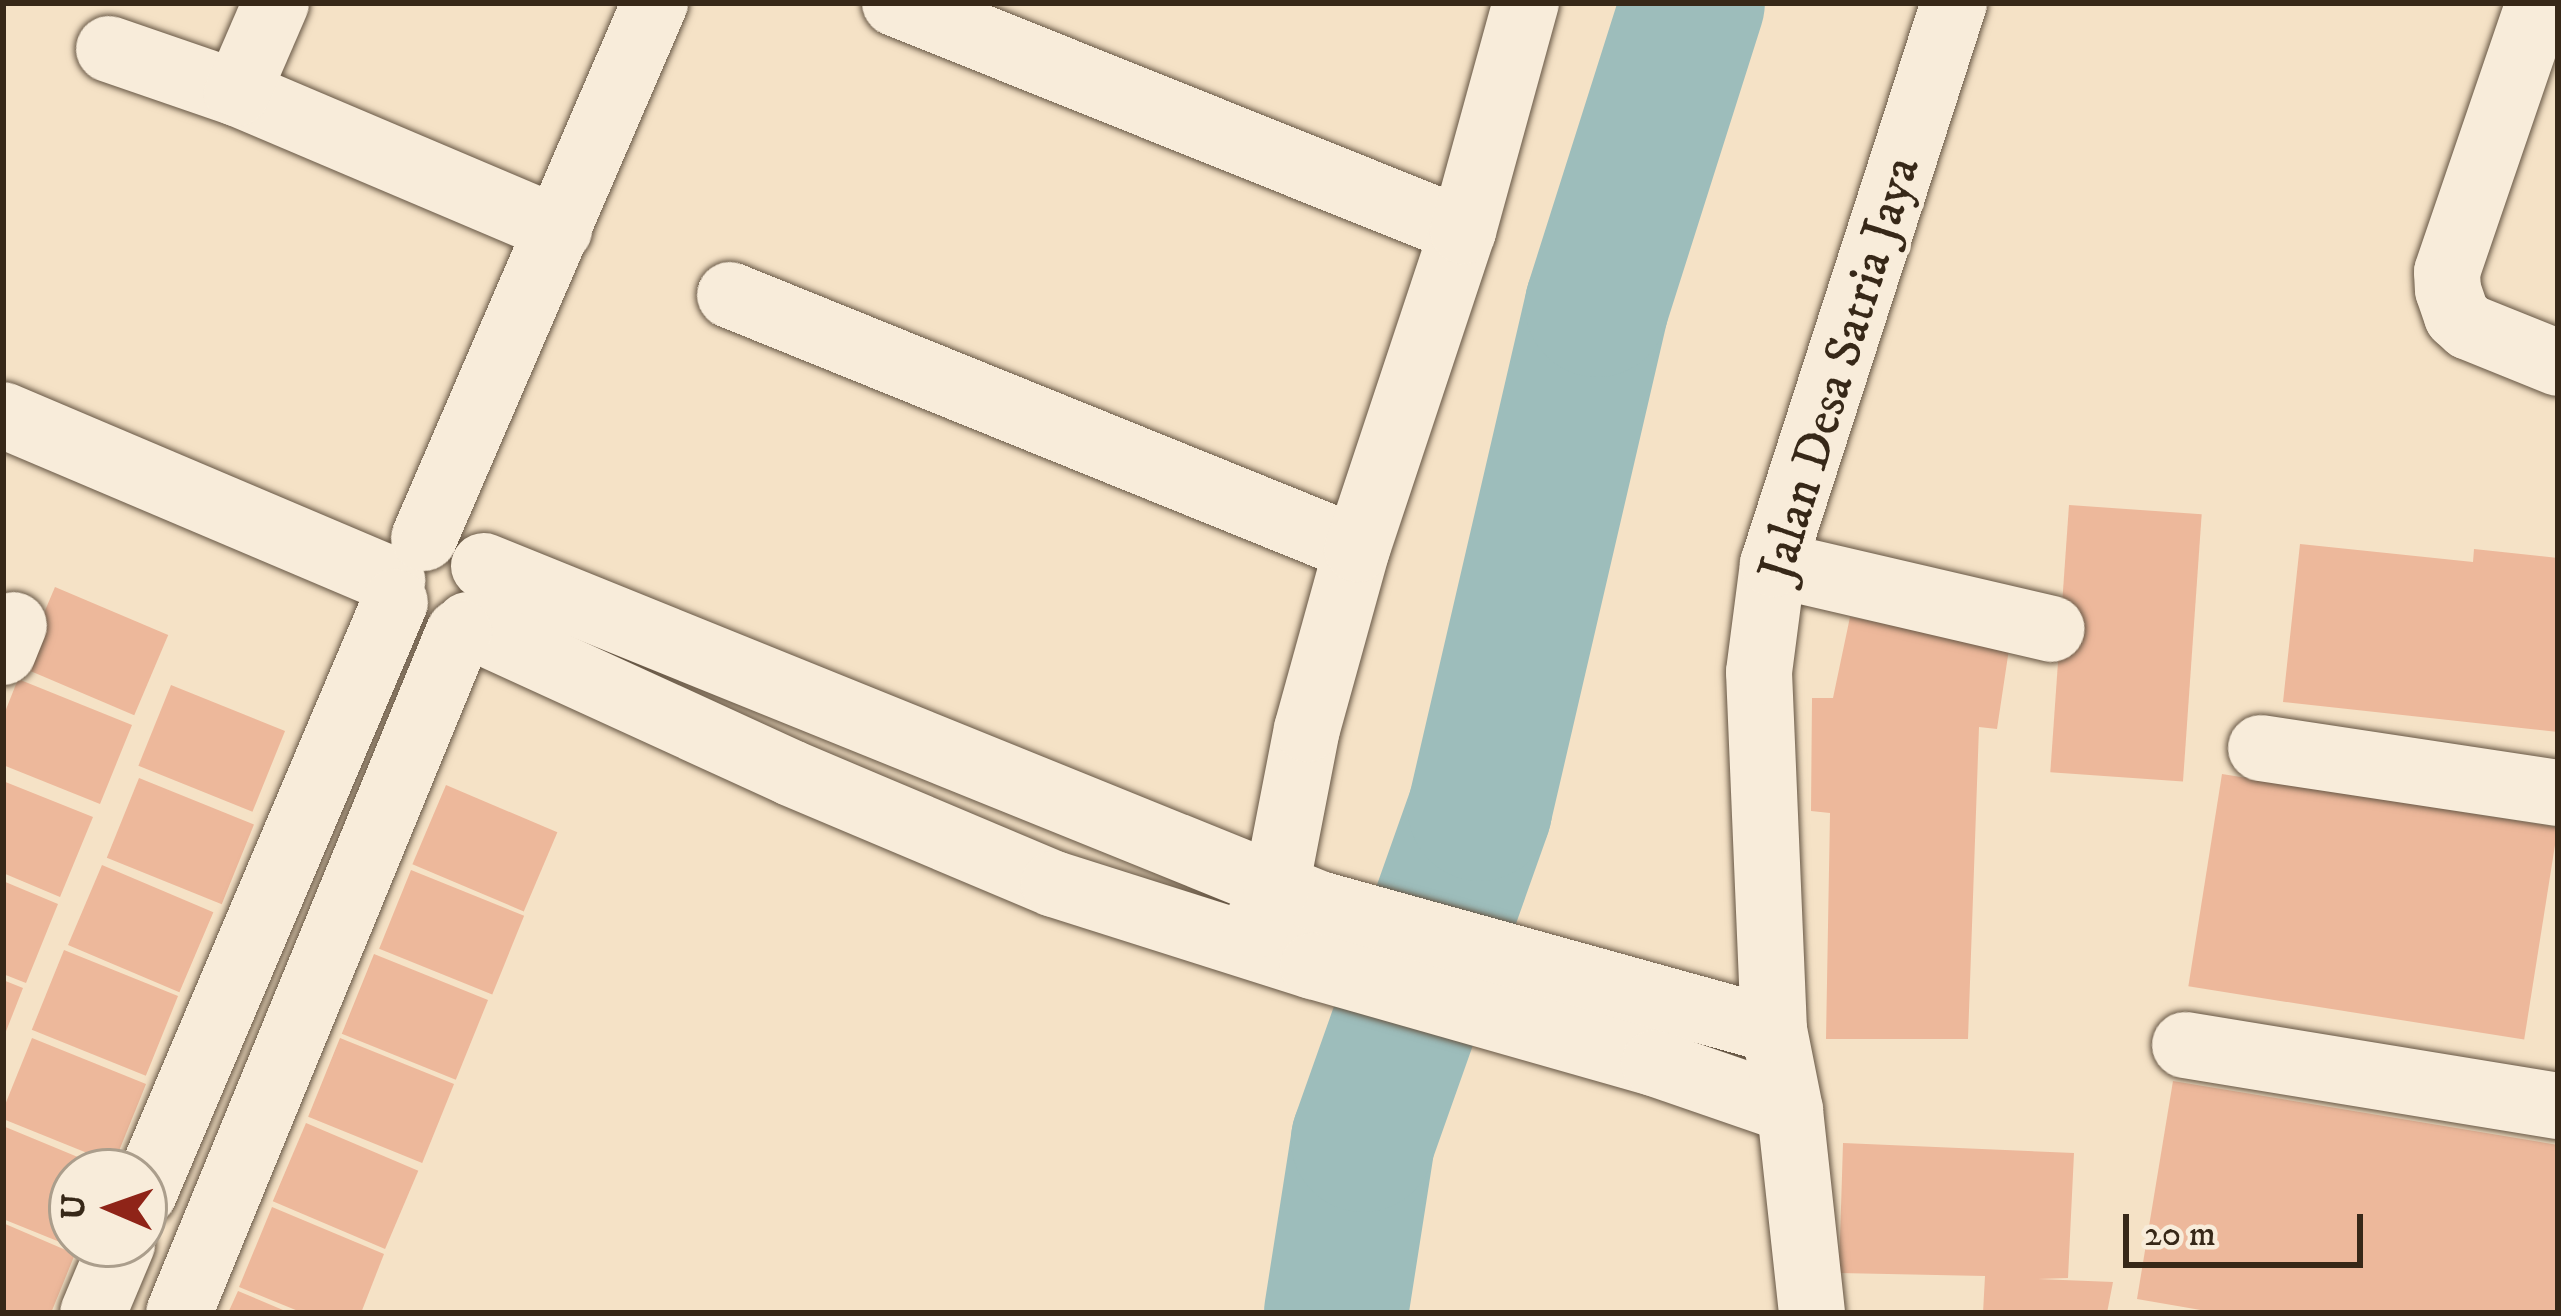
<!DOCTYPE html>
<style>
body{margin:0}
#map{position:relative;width:2561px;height:1316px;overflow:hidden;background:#f5e2c6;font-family:"IM FELL DW Pica",serif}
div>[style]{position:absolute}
.river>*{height:144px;margin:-72px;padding:0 72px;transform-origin:72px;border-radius:72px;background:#9dbdbb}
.building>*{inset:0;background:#edb89b;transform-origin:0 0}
.roads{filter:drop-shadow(0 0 3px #665644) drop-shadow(0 0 3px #665644)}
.minor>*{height:66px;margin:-33px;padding:0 33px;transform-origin:33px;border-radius:33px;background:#f8ecda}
span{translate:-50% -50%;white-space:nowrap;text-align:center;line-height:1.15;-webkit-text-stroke:10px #f8ecda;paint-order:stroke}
.street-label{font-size:51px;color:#372818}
.frame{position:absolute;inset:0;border:6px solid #372818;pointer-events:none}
.north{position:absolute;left:48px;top:1148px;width:120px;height:120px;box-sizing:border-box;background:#f8ecda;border:3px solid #ab9e8c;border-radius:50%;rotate:272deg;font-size:33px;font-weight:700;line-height:48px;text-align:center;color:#372818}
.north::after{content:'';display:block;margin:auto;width:42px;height:54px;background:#8f2418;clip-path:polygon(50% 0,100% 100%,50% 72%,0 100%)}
.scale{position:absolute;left:2123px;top:1214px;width:240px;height:54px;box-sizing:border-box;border:6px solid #372818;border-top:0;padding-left:15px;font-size:36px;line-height:42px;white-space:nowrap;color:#372818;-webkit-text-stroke:9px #f8ecda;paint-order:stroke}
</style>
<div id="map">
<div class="river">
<i style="left:1336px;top:1313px;width:175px;rotate:-81.1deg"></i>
<i style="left:1363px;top:1140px;width:351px;rotate:-70.5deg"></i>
<i style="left:1480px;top:809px;width:517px;rotate:-76.93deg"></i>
<i style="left:1597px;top:305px;width:317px;rotate:-72.4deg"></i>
</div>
<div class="building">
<i style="left:2069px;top:505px;width:133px;height:268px;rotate:4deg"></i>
<i style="clip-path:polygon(2300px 544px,2473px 562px,2474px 549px,2558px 558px,2558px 732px,2283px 702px)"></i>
<i style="left:55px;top:587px;width:123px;height:87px;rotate:23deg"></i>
<i style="clip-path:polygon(1850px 617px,2009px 649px,1997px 729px,1979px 727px,1968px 1039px,1826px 1039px,1830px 813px,1811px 811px,1812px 698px,1833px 698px)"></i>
<i style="clip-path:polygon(18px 679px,132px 725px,100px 804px,3px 765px,3px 717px)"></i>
<i style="left:171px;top:685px;width:123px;height:87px;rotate:22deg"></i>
<i style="left:2222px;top:774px;width:340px;height:215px;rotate:9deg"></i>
<i style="left:139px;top:778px;width:124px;height:86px;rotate:22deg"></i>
<i style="clip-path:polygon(3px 781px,93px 817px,60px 897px,3px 873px)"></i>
<i style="left:446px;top:785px;width:121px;height:86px;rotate:23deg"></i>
<i style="left:102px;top:865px;width:121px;height:87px;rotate:23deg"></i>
<i style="left:411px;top:870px;width:122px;height:85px;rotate:22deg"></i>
<i style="clip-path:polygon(3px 881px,58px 904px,26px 983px,3px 974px)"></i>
<i style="left:64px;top:950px;width:123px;height:86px;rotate:22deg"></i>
<i style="left:374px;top:954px;width:123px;height:86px;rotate:22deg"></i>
<i style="clip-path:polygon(3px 980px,23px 988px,3px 1039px)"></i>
<i style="left:32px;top:1038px;width:123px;height:86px;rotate:22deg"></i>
<i style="left:340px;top:1038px;width:123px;height:85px;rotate:22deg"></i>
<i style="clip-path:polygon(2173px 1081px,2558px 1145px,2558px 1313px,2218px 1313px,2137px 1299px)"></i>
<i style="left:306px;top:1123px;width:122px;height:85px;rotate:23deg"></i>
<i style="clip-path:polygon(3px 1126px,114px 1172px,72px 1172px,72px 1244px,84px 1244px,82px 1251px,3px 1219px)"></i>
<i style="clip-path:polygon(1843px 1143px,2074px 1153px,2068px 1278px,2038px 1279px,2113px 1282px,2107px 1313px,1983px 1313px,1985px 1276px,1839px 1273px)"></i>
<i style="clip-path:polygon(272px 1207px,384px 1254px,361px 1313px,303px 1313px,239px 1287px)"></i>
<i style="clip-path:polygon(3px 1223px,75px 1254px,51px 1313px,3px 1313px)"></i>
<i style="clip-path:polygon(238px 1291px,290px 1313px,228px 1313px)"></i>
</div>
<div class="roads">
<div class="minor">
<i style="left:895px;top:3px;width:612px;rotate:21.87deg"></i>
<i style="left:2539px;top:3px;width:284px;rotate:108.9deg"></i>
<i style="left:2447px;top:272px;width:18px;rotate:87deg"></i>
<i style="left:2448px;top:290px;width:28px;rotate:71deg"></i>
<i style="left:2457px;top:316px;width:16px;rotate:43deg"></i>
<i style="left:2469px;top:327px;width:96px;rotate:22deg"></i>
<i style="left:109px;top:49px;width:135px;rotate:19deg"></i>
<i style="left:237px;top:93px;width:350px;rotate:23deg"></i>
<i style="left:237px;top:93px;width:98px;rotate:-66.6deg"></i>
<i style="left:730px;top:295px;width:676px;rotate:22.05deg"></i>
<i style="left:3px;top:415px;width:423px;rotate:23deg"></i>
<i style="left:424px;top:538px;width:583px;rotate:-66.65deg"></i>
<i style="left:1773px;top:564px;width:286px;rotate:13.1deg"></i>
<i style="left:484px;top:566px;width:901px;rotate:22.04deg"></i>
<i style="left:1319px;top:904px;width:472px;rotate:15.5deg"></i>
<i style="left:468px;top:625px;width:355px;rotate:24.6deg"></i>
<i style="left:791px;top:773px;width:285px;rotate:22.9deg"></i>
<i style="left:1054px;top:884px;width:272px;rotate:17.6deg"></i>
<i style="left:1313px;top:966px;width:355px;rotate:15.9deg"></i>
<i style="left:1654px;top:1063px;width:144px;rotate:19.1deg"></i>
<i style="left:3px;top:652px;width:29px;rotate:-68deg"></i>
<i style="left:2261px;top:748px;width:300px;rotate:8.6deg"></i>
<i style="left:1256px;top:925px;width:42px;rotate:-61.6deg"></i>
<i style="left:1276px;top:888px;width:162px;rotate:-79deg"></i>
<i style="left:1307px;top:729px;width:187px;rotate:-74.5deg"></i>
<i style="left:1357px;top:549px;width:335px;rotate:-71.6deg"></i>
<i style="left:1463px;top:231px;width:237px;rotate:-74.6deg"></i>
<i style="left:2185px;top:1045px;width:378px;rotate:9.3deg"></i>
<i style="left:144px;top:1193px;width:642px;rotate:-66.99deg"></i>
<i style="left:93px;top:1313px;width:75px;rotate:-67.2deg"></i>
<i style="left:179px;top:1313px;width:736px;rotate:-67.65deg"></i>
<i style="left:1812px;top:1313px;width:204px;rotate:-96.2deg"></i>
<i style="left:1790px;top:1110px;width:82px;rotate:-101.3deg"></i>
<i style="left:1774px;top:1030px;width:358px;rotate:-92.4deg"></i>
<i style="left:1759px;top:672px;width:109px;rotate:-82.6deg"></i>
<i style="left:1773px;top:564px;width:589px;rotate:-72.12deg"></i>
</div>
</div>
<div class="street-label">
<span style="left:1840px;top:369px;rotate:-73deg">Jalan Desa Satria Jaya</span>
</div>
<div class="frame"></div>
<div class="north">U</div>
<div class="scale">20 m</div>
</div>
